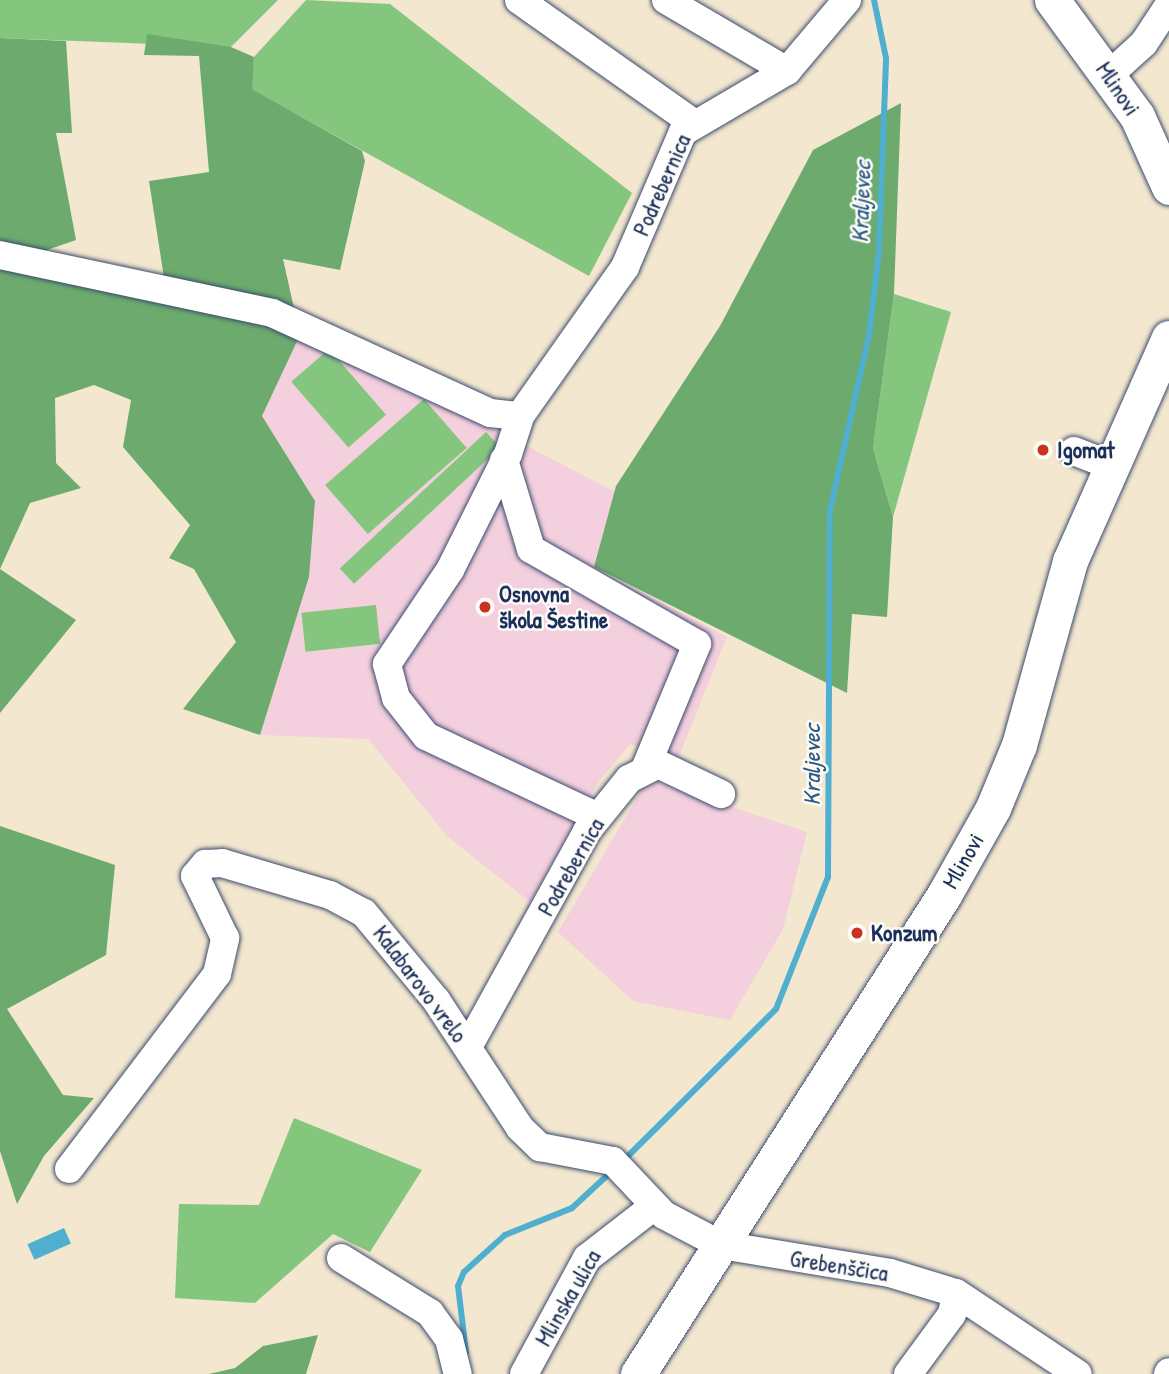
<!DOCTYPE html>
<meta charset="utf-8">
<style>
body{margin:0}
#map{position:relative;width:1169px;height:1374px;overflow:hidden;background:#f3e7cf;font-family:"Patrick Hand",sans-serif}
div>[style]{position:absolute}
.built>*{inset:0;background:#f4cfdd}
.green>*{inset:0;background:#85c67e;transform-origin:0 0}
.forest>*{inset:0;background:#6cab6d}
.water>*{inset:0;background:#50aece;transform-origin:0 0}
.stream>*{height:6px;margin:-3px;padding:0 3px;transform-origin:3px;border-radius:3px;background:#50aece}
.roads{filter:drop-shadow(0 0 2px #3b4b6f) drop-shadow(0 0 2px #3b4b6f)}
.minor>*{height:28px;margin:-14px;padding:0 14px;transform-origin:14px;border-radius:14px;background:#fff}
.major>*{height:35px;margin:-17.5px;padding:0 17.5px;transform-origin:17.5px;border-radius:17.5px;background:#fff}
.dots>*{width:19px;height:19px;translate:-50% -50%;box-sizing:border-box;border:4px solid #fdfcf7;border-radius:50%}
span{translate:-50% -50%;white-space:nowrap;text-align:center;line-height:1.15;-webkit-text-stroke:5px #fdfcf7;paint-order:stroke}
.street-label{font-size:23px;color:#1b2f5e}
.poi-label{font-size:23px;color:#1b2f5e;font-weight:700}
.left{translate:0 -50%;text-align:left}
.water-label{font-size:24px;color:#2e5b85;font-style:italic}
</style>
<div id="map">
<div class="built">
<i style="clip-path:polygon(300px 335px,336px 347px,617px 493px,594px 567px,727px 637px,678px 759px,630px 744px,600px 780px,530px 902px,448px 837px,368px 739px,260px 735px,309px 577px,315px 501px,262px 416px)"></i>
<i style="clip-path:polygon(648px 779px,807px 832px,783px 929px,730px 1020px,633px 1001px,558px 932px)"></i>
</div>
<div class="green">
<i style="clip-path:polygon(0 0,278px 0,231px 47px,0 38px)"></i>
<i style="clip-path:polygon(306px 0,390px 4px,632px 193px,589px 276px,251px 89px,254px 57px)"></i>
<i style="clip-path:polygon(894px 294px,951px 312px,893px 517px,873px 448px)"></i>
<i style="left:329px;top:349px;width:87px;height:50px;rotate:49deg"></i>
<i style="left:424px;top:399px;width:65px;height:131px;rotate:49deg"></i>
<i style="left:486px;top:432px;width:21px;height:200px;rotate:47deg"></i>
<i style="left:376px;top:605px;width:39px;height:75px;rotate:84deg"></i>
<i style="clip-path:polygon(294px 1118px,422px 1170px,370px 1252px,333px 1234px,255px 1303px,175px 1298px,179px 1204px,259px 1205px)"></i>
</div>
<div class="forest">
<i style="clip-path:polygon(147px 34px,231px 47px,254px 57px,252px 89px,362px 151px,365px 161px,340px 270px,283px 259px,300px 335px,262px 416px,315px 501px,309px 577px,260px 735px,183px 709px,236px 642px,194px 569px,169px 558px,190px 525px,123px 447px,131px 400px,94px 385px,55px 398px,56px 463px,81px 488px,30px 503px,0 569px,76px 620px,0 713px,0 38px,66px 41px,72px 133px,56px 133px,76px 240px,44px 251px,164px 278px,149px 181px,209px 172px,199px 56px,144px 55px)"></i>
<i style="clip-path:polygon(901px 103px,894px 294px,873px 448px,893px 517px,887px 617px,852px 614px,847px 693px,594px 567px,616px 486px,720px 326px,813px 150px)"></i>
<i style="clip-path:polygon(0 826px,115px 865px,106px 955px,7px 1009px,63px 1095px,94px 1098px,44px 1156px,17px 1204px,0 1151px)"></i>
<i style="clip-path:polygon(318px 1335px,306px 1374px,209px 1374px,235px 1368px,263px 1346px)"></i>
</div>
<div class="water">
<i style="left:64px;top:1228px;width:17px;height:40px;rotate:66deg"></i>
</div>
<div class="stream">
<i style="left:624px;top:1160px;width:214px;rotate:-44.8deg"></i>
<i style="left:776px;top:1009px;width:142px;rotate:-68.5deg"></i>
<i style="left:828px;top:877px;width:367px;rotate:-89.7deg"></i>
<i style="left:830px;top:510px;width:179px;rotate:-77.4deg"></i>
<i style="left:869px;top:335px;width:85px;rotate:-83.2deg"></i>
<i style="left:879px;top:251px;width:193px;rotate:-87.9deg"></i>
<i style="left:886px;top:58px;width:59px;rotate:-101.7deg"></i>
<i style="left:466px;top:1352px;width:66px;rotate:-96.9deg"></i>
<i style="left:458px;top:1286px;width:15px;rotate:-67deg"></i>
<i style="left:464px;top:1272px;width:55px;rotate:-42.1deg"></i>
<i style="left:505px;top:1235px;width:72px;rotate:-21.9deg"></i>
<i style="left:572px;top:1208px;width:56px;rotate:-42.8deg"></i>
</div>
<div class="roads">
<div class="minor">
<i style="left:519px;top:0;width:212px;rotate:35.2deg"></i>
<i style="left:666px;top:0;width:140px;rotate:30.4deg"></i>
<i style="left:1109px;top:75px;width:47px;rotate:-42.4deg"></i>
<i style="left:1144px;top:43px;width:45px;rotate:-56.7deg"></i>
<i style="left:0;top:255px;width:278px;rotate:12deg"></i>
<i style="left:272px;top:313px;width:240px;rotate:24.6deg"></i>
<i style="left:490px;top:413px;width:30px;rotate:6deg"></i>
<i style="left:1074px;top:451px;width:41px;rotate:21.5deg"></i>
<i style="left:504px;top:460px;width:93px;rotate:73.1deg"></i>
<i style="left:531px;top:549px;width:191px;rotate:29.8deg"></i>
<i style="left:697px;top:644px;width:135px;rotate:112.6deg"></i>
<i style="left:598px;top:817px;width:190px;rotate:-154.8deg"></i>
<i style="left:426px;top:736px;width:48px;rotate:-128.3deg"></i>
<i style="left:396px;top:698px;width:35px;rotate:-105deg"></i>
<i style="left:387px;top:664px;width:113px;rotate:-56.2deg"></i>
<i style="left:450px;top:570px;width:130px;rotate:-63.4deg"></i>
<i style="left:508px;top:454px;width:40px;rotate:-72deg"></i>
<i style="left:520px;top:416px;width:182px;rotate:-54.8deg"></i>
<i style="left:625px;top:267px;width:147px;rotate:-66.8deg"></i>
<i style="left:683px;top:132px;width:121px;rotate:-30.4deg"></i>
<i style="left:787px;top:71px;width:93px;rotate:-49.8deg"></i>
<i style="left:468px;top:1047px;width:247px;rotate:-61.1deg"></i>
<i style="left:587px;top:831px;width:67px;rotate:-51.1deg"></i>
<i style="left:629px;top:779px;width:33px;rotate:-27deg"></i>
<i style="left:658px;top:764px;width:70px;rotate:25.5deg"></i>
<i style="left:69px;top:1169px;width:245px;rotate:-52.8deg"></i>
<i style="left:217px;top:974px;width:37px;rotate:-77deg"></i>
<i style="left:225px;top:938px;width:69px;rotate:-115.8deg"></i>
<i style="left:195px;top:876px;width:16px;rotate:-50deg"></i>
<i style="left:205px;top:864px;width:17px;rotate:-3deg"></i>
<i style="left:222px;top:863px;width:113px;rotate:16.5deg"></i>
<i style="left:330px;top:895px;width:38px;rotate:28deg"></i>
<i style="left:364px;top:913px;width:113px;rotate:50.4deg"></i>
<i style="left:436px;top:1000px;width:153px;rotate:56.7deg"></i>
<i style="left:520px;top:1128px;width:28px;rotate:44deg"></i>
<i style="left:540px;top:1147px;width:74px;rotate:10.9deg"></i>
<i style="left:613px;top:1161px;width:74px;rotate:46.6deg"></i>
<i style="left:664px;top:1215px;width:64px;rotate:27.8deg"></i>
<i style="left:721px;top:1245px;width:171px;rotate:9.4deg"></i>
<i style="left:890px;top:1273px;width:69px;rotate:16.9deg"></i>
<i style="left:956px;top:1293px;width:146px;rotate:33.6deg"></i>
<i style="left:341px;top:1258px;width:105px;rotate:31.7deg"></i>
<i style="left:430px;top:1313px;width:32px;rotate:54deg"></i>
<i style="left:449px;top:1339px;width:36px;rotate:76deg"></i>
<i style="left:524px;top:1374px;width:132px;rotate:-61.5deg"></i>
<i style="left:587px;top:1258px;width:85px;rotate:-37.8deg"></i>
<i style="left:908px;top:1374px;width:74px;rotate:-53.7deg"></i>
<i style="left:952px;top:1314px;width:21px;rotate:-79deg"></i>
<i style="left:1168px;top:1374px;width:2px;rotate:-63deg"></i>
</div>
<div class="major">
<i style="left:1052px;top:0;width:144px;rotate:53.8deg"></i>
<i style="left:1137px;top:116px;width:78px;rotate:65.7deg"></i>
<i style="left:638px;top:1374px;width:568px;rotate:-57.43deg"></i>
<i style="left:944px;top:895px;width:100px;rotate:-60.6deg"></i>
<i style="left:993px;top:808px;width:68px;rotate:-67.6deg"></i>
<i style="left:1019px;top:745px;width:191px;rotate:-74.5deg"></i>
<i style="left:1070px;top:561px;width:244px;rotate:-66.1deg"></i>
</div>
</div>
<div class="dots">
<i style="left:1043px;top:450px;background:#c8321e"></i>
<i style="left:485px;top:607px;background:#c8321e"></i>
<i style="left:857px;top:933px;background:#c8321e"></i>
</div>
<div class="street-label">
<span style="left:1118px;top:89px;rotate:56deg">Mlinovi</span>
<span style="left:662px;top:185px;rotate:-66deg">Podrebernica</span>
<span style="left:963px;top:861px;rotate:-60deg">Mlinovi</span>
<span style="left:571px;top:867px;rotate:-60deg">Podrebernica</span>
<span style="left:420px;top:984px;rotate:53deg">Kalabarovo vrelo</span>
<span style="left:839px;top:1266px;rotate:9deg">Grebenščica</span>
<span style="left:568px;top:1298px;rotate:-60deg">Mlinska ulica</span>
</div>
<div class="poi-label">
<span class="left" style="left:1057px;top:450px">Igomat</span>
<span class="left" style="left:499px;top:607px">Osnovna<br>škola Šestine</span>
<span class="left" style="left:871px;top:933px">Konzum</span>
</div>
<div class="water-label">
<span style="left:861px;top:202px;rotate:-88deg">Kraljevec</span>
<span style="left:812px;top:765px;rotate:-90deg">Kraljevec</span>
</div>
</div>
